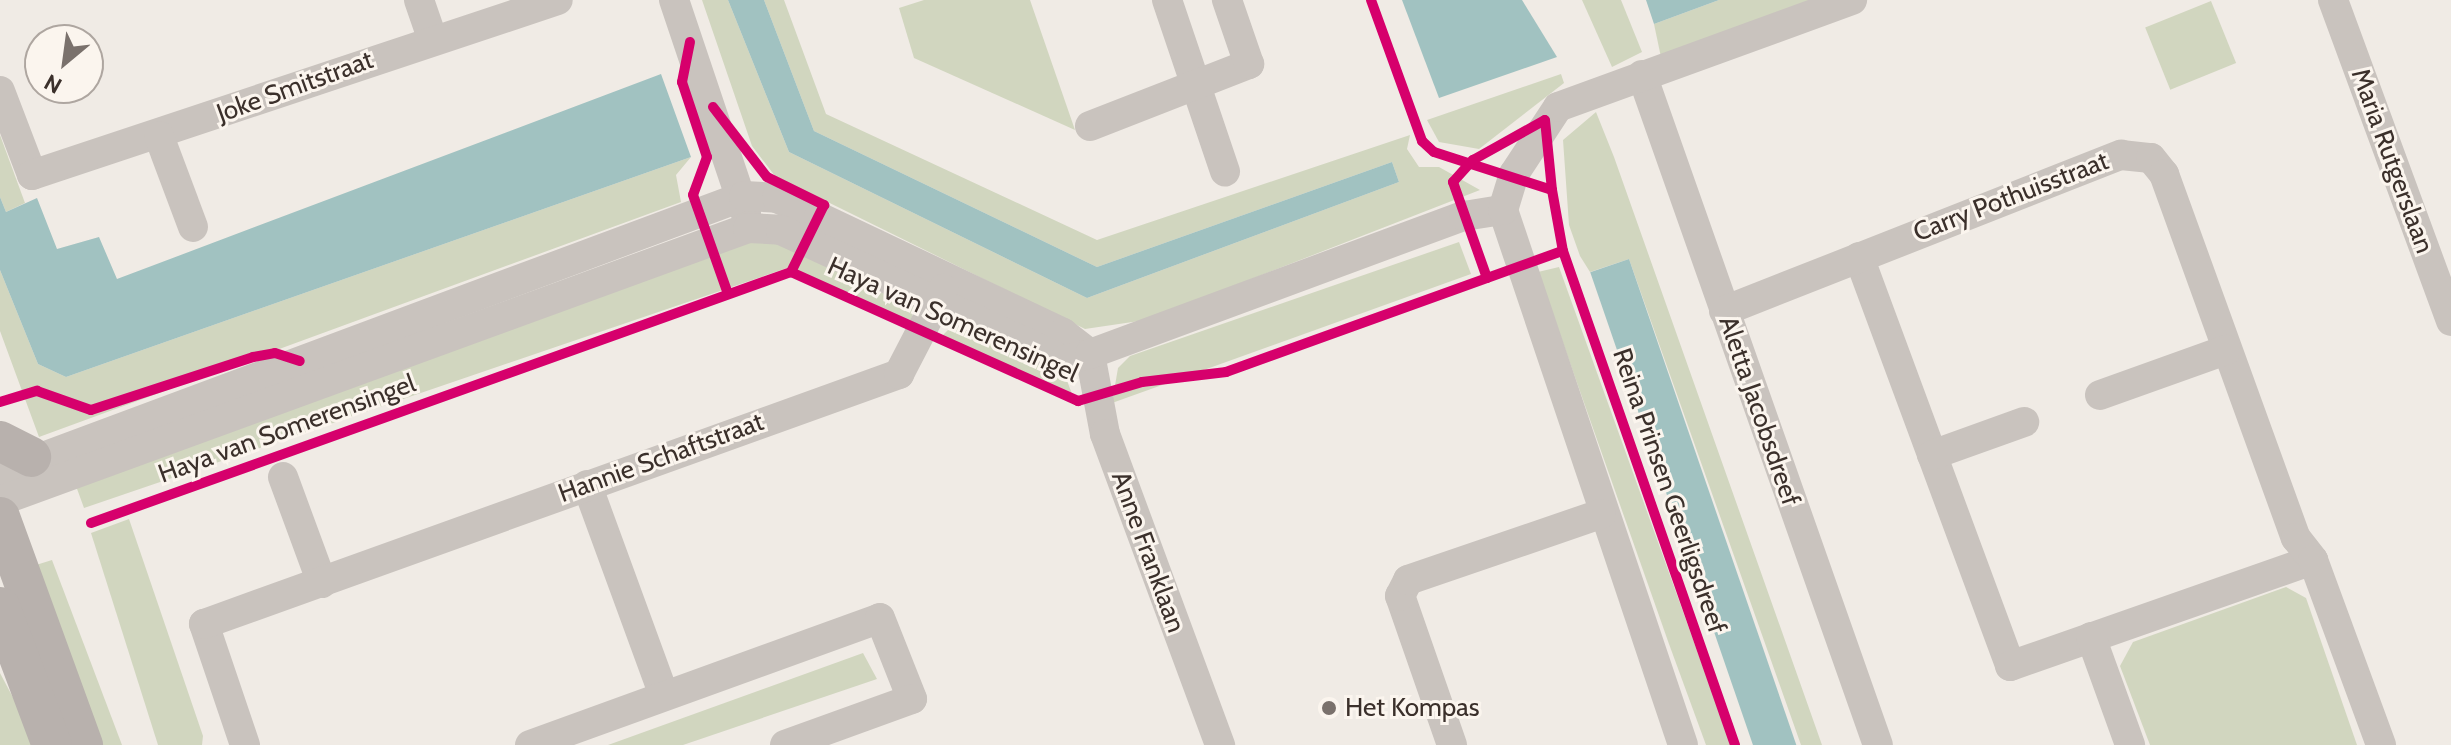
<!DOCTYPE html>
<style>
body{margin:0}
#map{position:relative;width:2451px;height:745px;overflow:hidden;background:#f0ebe5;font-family:Cabin,sans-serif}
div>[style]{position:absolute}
.green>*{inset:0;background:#d1d6bf;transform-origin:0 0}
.water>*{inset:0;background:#a1c2c1;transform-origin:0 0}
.minor>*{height:30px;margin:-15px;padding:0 15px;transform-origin:15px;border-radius:15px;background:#c9c3be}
.major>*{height:40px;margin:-20px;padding:0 20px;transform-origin:20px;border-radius:20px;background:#b8b1ad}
.cycleway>*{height:10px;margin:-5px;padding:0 5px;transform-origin:5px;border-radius:5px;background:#d6006c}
.dots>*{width:22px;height:22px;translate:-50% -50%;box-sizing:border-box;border:4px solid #fbf5ee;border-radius:50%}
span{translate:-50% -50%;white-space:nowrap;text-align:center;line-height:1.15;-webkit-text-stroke:6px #fbf5ee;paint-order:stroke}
.street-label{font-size:26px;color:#3b302b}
.poi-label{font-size:26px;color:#3b302b}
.left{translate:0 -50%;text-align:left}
.north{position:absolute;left:24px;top:24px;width:80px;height:80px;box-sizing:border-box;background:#fbf5ee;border:2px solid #aea6a0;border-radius:50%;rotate:209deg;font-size:22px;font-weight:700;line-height:32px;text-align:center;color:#3b302b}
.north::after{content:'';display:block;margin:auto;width:28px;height:36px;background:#7a716c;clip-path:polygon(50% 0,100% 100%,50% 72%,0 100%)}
</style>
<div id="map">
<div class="green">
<i style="clip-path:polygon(702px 0,728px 0,789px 152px,1087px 298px,1399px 182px,1392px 162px,1097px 267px,814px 131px,764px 0,784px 0,826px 114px,1097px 240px,1410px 135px,1407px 149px,1419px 167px,1439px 167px,1480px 190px,1146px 320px,1085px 329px,775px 176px,752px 146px)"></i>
<i style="clip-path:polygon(924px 0,1030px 0,1075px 130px,914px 58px,899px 8px)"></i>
<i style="clip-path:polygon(1582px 0,1621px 0,1642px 52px,1612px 67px)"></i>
<i style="clip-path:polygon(1719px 0,1825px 0,1662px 62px,1654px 24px)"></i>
<i style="left:2211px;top:1px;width:67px;height:71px;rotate:68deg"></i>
<i style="clip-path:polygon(1561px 74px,1564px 83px,1479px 149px,1439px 142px,1427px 120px)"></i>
<i style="clip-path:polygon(1596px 112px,1614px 157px,1822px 745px,1801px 745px,1629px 259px,1590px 272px,1580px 256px,1569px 225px,1563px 140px)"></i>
<i style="clip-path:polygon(0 135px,25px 203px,6px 212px,0 197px)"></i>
<i style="clip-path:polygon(691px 157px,676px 175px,681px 202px,39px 437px,0 331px,0 270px,38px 364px,66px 377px)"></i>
<i style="clip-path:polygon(744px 242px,777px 243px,915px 304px,910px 325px,790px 267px,84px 508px,76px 486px)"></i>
<i style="clip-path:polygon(1459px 242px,1471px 274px,1112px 403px,1118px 368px,1130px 356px)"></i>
<i style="clip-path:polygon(1559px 267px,1731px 745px,1706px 745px,1669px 644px,1538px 272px)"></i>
<i style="clip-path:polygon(956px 322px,1064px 373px,1074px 399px,942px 336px)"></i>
<i style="clip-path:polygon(129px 519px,203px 736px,202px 745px,158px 745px,91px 533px)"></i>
<i style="clip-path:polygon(52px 560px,122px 745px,99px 745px,36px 565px)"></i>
<i style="clip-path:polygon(2286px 587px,2306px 598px,2357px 745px,2150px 745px,2120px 666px,2133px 642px)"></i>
<i style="clip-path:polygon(863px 653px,877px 679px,683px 745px,608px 745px)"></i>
<i style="clip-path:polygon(0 673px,26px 722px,34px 745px,0 745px)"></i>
</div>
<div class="water">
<i style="clip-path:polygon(728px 0,764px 0,814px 131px,1097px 267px,1392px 162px,1399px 182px,1087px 298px,789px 152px)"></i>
<i style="clip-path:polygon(1402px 0,1522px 0,1557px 57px,1439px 98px)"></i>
<i style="clip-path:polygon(1646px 0,1719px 0,1654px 24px)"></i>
<i style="clip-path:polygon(661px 74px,691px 157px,66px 377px,38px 364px,0 270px,0 197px,6px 212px,37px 198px,57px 249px,99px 237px,117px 279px)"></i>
<i style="left:1629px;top:259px;width:516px;height:41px;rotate:71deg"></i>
</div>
<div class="minor">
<i style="left:419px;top:0;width:39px;rotate:71deg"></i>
<i style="left:674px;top:0;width:226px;rotate:71.4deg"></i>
<i style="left:1167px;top:0;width:181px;rotate:71.3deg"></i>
<i style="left:2333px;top:0;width:342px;rotate:69.8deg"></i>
<i style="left:1642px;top:75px;width:710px;rotate:70.6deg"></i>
<i style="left:0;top:91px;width:90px;rotate:69.1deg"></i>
<i style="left:32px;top:175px;width:554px;rotate:-18.4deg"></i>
<i style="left:1090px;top:126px;width:171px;rotate:-21.3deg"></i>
<i style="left:1249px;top:64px;width:68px;rotate:-109deg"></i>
<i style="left:159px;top:136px;width:97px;rotate:69.5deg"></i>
<i style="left:1503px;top:210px;width:564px;rotate:71.4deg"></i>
<i style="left:1859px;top:257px;width:436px;rotate:69.7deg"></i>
<i style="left:2010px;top:666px;width:321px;rotate:-19.3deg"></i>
<i style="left:1724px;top:311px;width:427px;rotate:-21.5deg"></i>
<i style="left:2121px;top:155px;width:30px;rotate:6deg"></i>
<i style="left:2151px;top:158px;width:21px;rotate:51deg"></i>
<i style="left:2164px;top:174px;width:387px;rotate:70.1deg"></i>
<i style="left:2296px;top:538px;width:28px;rotate:52deg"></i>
<i style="left:2313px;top:560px;width:197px;rotate:69.8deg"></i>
<i style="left:1090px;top:354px;width:81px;rotate:79.4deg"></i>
<i style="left:1105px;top:434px;width:332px;rotate:69.7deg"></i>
<i style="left:2100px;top:395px;width:134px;rotate:-19.7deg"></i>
<i style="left:1932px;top:455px;width:98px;rotate:-19.7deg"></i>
<i style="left:0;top:473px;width:794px;rotate:-20.42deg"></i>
<i style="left:744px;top:196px;width:33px;rotate:3deg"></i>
<i style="left:777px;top:198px;width:46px;rotate:24.3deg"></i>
<i style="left:819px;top:217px;width:270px;rotate:25.4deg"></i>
<i style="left:1063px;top:333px;width:34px;rotate:38deg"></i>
<i style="left:283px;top:477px;width:113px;rotate:69.8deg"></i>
<i style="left:587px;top:485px;width:224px;rotate:69.9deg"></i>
<i style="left:0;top:501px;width:796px;rotate:-20.05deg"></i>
<i style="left:748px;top:228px;width:33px;rotate:3deg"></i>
<i style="left:781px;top:230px;width:311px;rotate:24.7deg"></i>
<i style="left:1064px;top:360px;width:27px;rotate:-13deg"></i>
<i style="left:1090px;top:354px;width:399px;rotate:-20.3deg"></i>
<i style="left:1464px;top:216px;width:39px;rotate:-9deg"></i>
<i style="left:1503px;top:210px;width:38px;rotate:-73deg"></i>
<i style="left:1514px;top:174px;width:80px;rotate:-56.7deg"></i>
<i style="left:1558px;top:107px;width:313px;rotate:-20deg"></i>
<i style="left:2091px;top:637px;width:115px;rotate:70.1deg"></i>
<i style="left:245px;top:745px;width:128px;rotate:-108.7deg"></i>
<i style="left:204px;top:624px;width:739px;rotate:-19.78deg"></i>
<i style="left:899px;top:374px;width:96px;rotate:-62.6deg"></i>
<i style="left:530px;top:745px;width:372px;rotate:-19.9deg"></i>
<i style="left:880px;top:618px;width:87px;rotate:68.4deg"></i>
<i style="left:912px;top:699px;width:135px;rotate:160.1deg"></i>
<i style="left:1452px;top:745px;width:158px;rotate:-109.2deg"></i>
<i style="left:1400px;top:596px;width:18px;rotate:-63deg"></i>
<i style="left:1408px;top:580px;width:204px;rotate:-18.9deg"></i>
</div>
<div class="major">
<i style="left:0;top:441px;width:35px;rotate:27deg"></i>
<i style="left:0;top:517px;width:243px;rotate:70deg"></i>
<i style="left:0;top:607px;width:147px;rotate:69.4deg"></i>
</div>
<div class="cycleway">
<i style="left:1371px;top:0;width:150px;rotate:70.1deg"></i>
<i style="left:1422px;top:141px;width:16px;rotate:43deg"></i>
<i style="left:1434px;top:152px;width:124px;rotate:17.9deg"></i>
<i style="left:1552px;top:190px;width:62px;rotate:79.8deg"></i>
<i style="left:1563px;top:251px;width:523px;rotate:70.8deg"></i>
<i style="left:690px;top:42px;width:41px;rotate:101.3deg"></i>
<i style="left:682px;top:82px;width:79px;rotate:71.6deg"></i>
<i style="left:707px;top:157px;width:40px;rotate:110.2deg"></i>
<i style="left:693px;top:195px;width:105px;rotate:70.5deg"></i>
<i style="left:713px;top:107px;width:88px;rotate:52.4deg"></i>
<i style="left:767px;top:177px;width:64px;rotate:26.2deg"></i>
<i style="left:824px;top:205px;width:75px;rotate:116.2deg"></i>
<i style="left:1487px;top:278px;width:102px;rotate:-109.5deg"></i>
<i style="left:1453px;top:182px;width:30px;rotate:-48deg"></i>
<i style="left:1473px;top:160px;width:82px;rotate:-29.1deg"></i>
<i style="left:1545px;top:120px;width:70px;rotate:84.3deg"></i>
<i style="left:0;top:402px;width:39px;rotate:-17deg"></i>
<i style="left:37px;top:391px;width:57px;rotate:19.4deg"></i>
<i style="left:91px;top:410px;width:170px;rotate:-18.1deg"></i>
<i style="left:253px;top:357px;width:22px;rotate:-10deg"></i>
<i style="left:275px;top:353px;width:26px;rotate:18deg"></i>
<i style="left:91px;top:523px;width:744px;rotate:-19.73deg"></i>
<i style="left:791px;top:272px;width:315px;rotate:24.2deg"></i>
<i style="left:1078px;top:401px;width:67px;rotate:-16.5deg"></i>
<i style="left:1142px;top:382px;width:85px;rotate:-6.8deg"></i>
<i style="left:1226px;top:372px;width:358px;rotate:-19.8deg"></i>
</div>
<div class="dots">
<i style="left:1329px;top:708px;background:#7a716c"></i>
</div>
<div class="street-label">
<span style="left:295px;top:87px;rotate:-20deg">Joke Smitstraat</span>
<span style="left:2392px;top:161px;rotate:70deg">Maria Rutgerslaan</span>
<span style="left:2011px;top:197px;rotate:-21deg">Carry Pothuisstraat</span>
<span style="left:953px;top:320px;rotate:24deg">Haya van Somerensingel</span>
<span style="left:1759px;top:411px;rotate:71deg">Aletta Jacobsdreef</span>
<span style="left:287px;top:429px;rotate:-20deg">Haya van Somerensingel</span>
<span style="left:661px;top:458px;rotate:-20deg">Hannie Schaftstraat</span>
<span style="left:1669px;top:491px;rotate:71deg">Reina Prinsen Geerligsdreef</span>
<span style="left:1148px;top:552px;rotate:70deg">Anne Franklaan</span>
</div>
<div class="poi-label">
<span class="left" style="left:1345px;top:708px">Het Kompas</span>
</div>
<div class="north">N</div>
</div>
